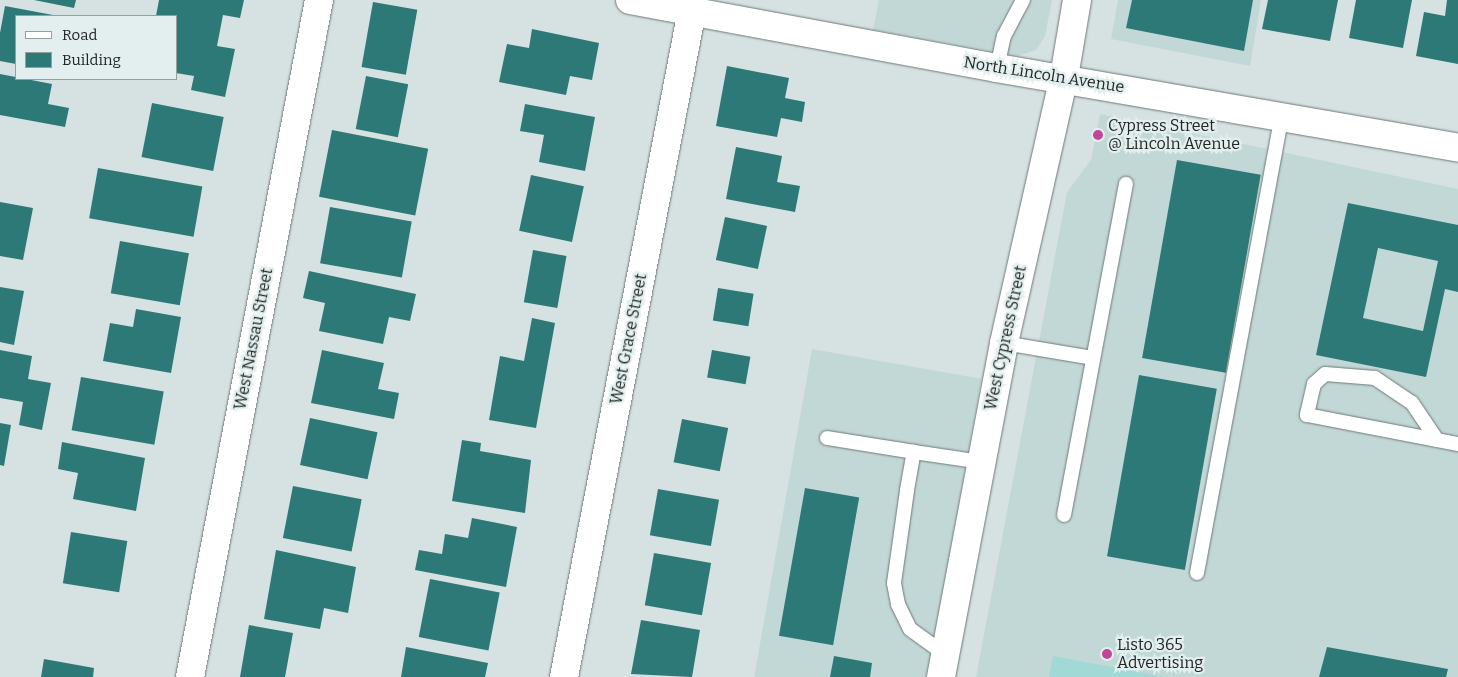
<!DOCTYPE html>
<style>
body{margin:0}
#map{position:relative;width:1458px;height:677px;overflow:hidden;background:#d5e2e1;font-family:Bitter,serif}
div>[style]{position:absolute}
.built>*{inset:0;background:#c2d8d7;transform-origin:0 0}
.green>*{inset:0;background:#a1d9d6}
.building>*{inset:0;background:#2d7977;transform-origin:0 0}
.roads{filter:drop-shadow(0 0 1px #6d7978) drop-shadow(0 0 1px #6d7978)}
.service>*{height:14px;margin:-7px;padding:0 7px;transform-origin:7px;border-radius:7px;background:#fff}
.minor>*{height:28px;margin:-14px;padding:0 14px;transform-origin:14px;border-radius:14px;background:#fff}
.tertiary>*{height:28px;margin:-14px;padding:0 14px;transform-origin:14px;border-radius:14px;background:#fff}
.dots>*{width:14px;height:14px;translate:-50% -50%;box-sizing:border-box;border:2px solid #e2efee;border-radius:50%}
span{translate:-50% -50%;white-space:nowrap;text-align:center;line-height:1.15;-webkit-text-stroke:4.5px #e2efee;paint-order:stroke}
.street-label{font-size:16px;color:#212625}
.poi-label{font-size:16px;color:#212625}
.left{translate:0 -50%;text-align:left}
.legend{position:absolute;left:15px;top:15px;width:162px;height:65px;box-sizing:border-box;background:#e2efee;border:1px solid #959f9e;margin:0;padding:6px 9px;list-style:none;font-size:15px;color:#212625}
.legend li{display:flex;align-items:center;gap:10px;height:25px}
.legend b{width:25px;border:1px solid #959f9e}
</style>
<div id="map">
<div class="built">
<i style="clip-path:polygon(879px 0,1052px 0,1045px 36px,1036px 50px,1017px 56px,873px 30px)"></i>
<i style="clip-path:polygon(1118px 0,1261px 0,1250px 66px,1111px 39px)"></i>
<i style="clip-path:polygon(1100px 114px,1458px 189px,1458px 677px,976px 677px,1067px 192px,1091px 160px)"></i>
<i style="left:812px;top:349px;width:172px;height:333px;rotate:10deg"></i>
</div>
<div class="green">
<i style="clip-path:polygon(1053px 656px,1165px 677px,1049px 677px)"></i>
</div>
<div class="building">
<i style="clip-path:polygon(34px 0,76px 0,74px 8px)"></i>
<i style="clip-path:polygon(159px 0,244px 0,240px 18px,223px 15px,217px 46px,235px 49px,225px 97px,191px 90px,194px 76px,176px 73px,176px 16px,156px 16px)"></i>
<i style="clip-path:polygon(1132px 0,1253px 0,1244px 51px,1126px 28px)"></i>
<i style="clip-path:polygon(1268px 0,1338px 0,1330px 41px,1262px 29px)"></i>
<i style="clip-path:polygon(1356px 0,1412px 0,1403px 48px,1349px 38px)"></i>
<i style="clip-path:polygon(1447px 0,1458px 0,1458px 64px,1416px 56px,1424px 12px,1445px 16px)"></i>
<i style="left:373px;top:2px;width:45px;height:66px;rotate:10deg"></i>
<i style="clip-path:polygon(5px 6px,53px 15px,16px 16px,16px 64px,0 61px,0 33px)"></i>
<i style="clip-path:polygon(532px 29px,599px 43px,592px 80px,570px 76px,566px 95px,499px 82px,507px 44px,529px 48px)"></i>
<i style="clip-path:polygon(727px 66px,789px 78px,785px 98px,805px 102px,802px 122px,781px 118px,777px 137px,716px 126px)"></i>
<i style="clip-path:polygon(0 74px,52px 84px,48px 104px,69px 108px,65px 127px,0 115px)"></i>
<i style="left:366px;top:76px;width:43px;height:54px;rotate:11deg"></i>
<i style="left:152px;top:103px;width:73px;height:55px;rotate:11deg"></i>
<i style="clip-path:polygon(525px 104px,595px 117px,585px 171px,539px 162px,544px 135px,520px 131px)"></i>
<i style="left:332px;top:130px;width:98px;height:68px;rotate:11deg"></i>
<i style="clip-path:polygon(736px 147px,782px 156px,777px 182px,800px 186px,795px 212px,726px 199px)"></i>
<i style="left:1177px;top:160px;width:85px;height:201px;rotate:10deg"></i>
<i style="left:98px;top:168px;width:106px;height:51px;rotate:10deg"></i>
<i style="left:531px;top:175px;width:54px;height:57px;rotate:12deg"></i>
<i style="clip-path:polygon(0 202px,33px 208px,23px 260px,0 256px)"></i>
<i style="clip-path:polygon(evenodd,1348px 203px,1458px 225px,1458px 292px,1445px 289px,1426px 377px,1316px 355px,1348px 203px,1378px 248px,1438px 261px,1423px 331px,1363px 318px,1378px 248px)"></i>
<i style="left:330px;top:207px;width:83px;height:57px;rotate:10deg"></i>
<i style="left:725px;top:217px;width:43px;height:44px;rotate:12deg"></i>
<i style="left:120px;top:241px;width:70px;height:53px;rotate:10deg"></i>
<i style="left:533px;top:250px;width:34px;height:53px;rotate:10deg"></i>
<i style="clip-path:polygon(309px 271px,416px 294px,410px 321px,389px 317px,383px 344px,319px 331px,325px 303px,303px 298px)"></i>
<i style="clip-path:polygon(0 287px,24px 291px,14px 345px,0 342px)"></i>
<i style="left:718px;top:288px;width:36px;height:33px;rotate:9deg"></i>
<i style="clip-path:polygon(136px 309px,181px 317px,171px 373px,103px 361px,110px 323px,133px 327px)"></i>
<i style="clip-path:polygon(532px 318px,555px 323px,536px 428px,489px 420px,500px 356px,524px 361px)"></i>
<i style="clip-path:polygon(0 350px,32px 356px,28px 379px,51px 383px,42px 430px,19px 425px,23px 402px,0 398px)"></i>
<i style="clip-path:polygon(322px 350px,384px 363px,378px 389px,399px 393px,394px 419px,311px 403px)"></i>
<i style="left:712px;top:350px;width:39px;height:28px;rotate:10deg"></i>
<i style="left:1139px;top:375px;width:79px;height:184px;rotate:10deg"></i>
<i style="left:81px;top:377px;width:84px;height:54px;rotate:10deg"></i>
<i style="left:310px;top:418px;width:69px;height:48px;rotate:12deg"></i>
<i style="left:682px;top:419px;width:47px;height:44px;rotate:11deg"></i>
<i style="clip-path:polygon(0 423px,11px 425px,4px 466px,0 465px)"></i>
<i style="clip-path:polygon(462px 440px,481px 443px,480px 451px,531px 460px,525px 513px,452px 501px)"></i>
<i style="clip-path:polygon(62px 442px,145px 458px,136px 511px,73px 499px,78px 473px,58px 469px)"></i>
<i style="left:293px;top:486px;width:70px;height:53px;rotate:11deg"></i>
<i style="left:805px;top:488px;width:55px;height:150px;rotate:10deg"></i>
<i style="left:658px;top:489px;width:62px;height:47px;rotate:10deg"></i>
<i style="clip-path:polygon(472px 518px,517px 527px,506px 587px,415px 570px,419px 550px,442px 554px,445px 534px,468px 538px)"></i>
<i style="left:71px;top:532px;width:57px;height:52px;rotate:9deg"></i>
<i style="clip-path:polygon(276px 550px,356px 567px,348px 613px,324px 608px,320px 629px,264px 619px)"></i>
<i style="left:654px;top:553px;width:58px;height:53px;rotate:10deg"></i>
<i style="left:430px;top:579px;width:71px;height:59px;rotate:11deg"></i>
<i style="clip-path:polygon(641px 620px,700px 630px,692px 677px,631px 674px)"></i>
<i style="clip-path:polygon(249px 625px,293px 633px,285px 677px,240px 677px)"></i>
<i style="clip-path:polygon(406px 647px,488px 663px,485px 677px,401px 677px)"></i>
<i style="clip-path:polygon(1327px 647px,1448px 669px,1446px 677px,1319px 677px)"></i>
<i style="clip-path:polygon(834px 656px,872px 663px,870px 677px,830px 677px)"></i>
<i style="clip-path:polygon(44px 659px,94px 668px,93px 677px,41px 677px)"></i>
</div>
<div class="roads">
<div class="service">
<i style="left:997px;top:68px;width:33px;rotate:-78deg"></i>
<i style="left:1004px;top:36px;width:41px;rotate:-62.2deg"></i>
<i style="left:1004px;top:343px;width:90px;rotate:9.6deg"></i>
<i style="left:827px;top:438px;width:88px;rotate:9.1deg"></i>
<i style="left:1437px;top:440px;width:45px;rotate:-124deg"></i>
<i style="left:1412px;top:403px;width:45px;rotate:-146deg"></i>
<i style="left:1375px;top:378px;width:50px;rotate:-175.4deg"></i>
<i style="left:1325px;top:374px;width:15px;rotate:138deg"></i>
<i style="left:1314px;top:384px;width:32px;rotate:103deg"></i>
<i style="left:1307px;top:415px;width:154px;rotate:10.9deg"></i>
<i style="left:1064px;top:515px;width:337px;rotate:-79.4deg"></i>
<i style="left:1197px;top:573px;width:465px;rotate:-79.5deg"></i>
<i style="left:946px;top:655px;width:44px;rotate:-144.2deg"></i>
<i style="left:910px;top:629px;width:28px;rotate:-116deg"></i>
<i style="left:898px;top:604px;width:21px;rotate:-101deg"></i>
<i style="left:894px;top:583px;width:94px;rotate:-82deg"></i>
<i style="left:907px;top:490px;width:39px;rotate:-80deg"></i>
<i style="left:914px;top:452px;width:69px;rotate:8.4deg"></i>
</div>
<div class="minor">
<i style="left:630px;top:0;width:373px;rotate:10.5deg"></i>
<i style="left:997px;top:68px;width:468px;rotate:9.8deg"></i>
<i style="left:190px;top:677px;width:689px;rotate:-79.21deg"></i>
<i style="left:564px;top:677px;width:689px;rotate:-79.13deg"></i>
</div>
<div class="tertiary">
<i style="left:941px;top:677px;width:340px;rotate:-79.3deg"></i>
<i style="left:1004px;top:343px;width:273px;rotate:-77.3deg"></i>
<i style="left:1064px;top:77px;width:78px;rotate:-80.4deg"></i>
</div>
</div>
<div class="dots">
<i style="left:1098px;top:135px;background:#c14698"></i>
<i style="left:1107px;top:654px;background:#c14698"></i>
</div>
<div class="street-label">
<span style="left:1044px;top:75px;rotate:9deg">North Lincoln Avenue</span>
<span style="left:1006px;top:338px;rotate:-78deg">West Cypress Street</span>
<span style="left:254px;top:339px;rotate:-79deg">West Nassau Street</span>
<span style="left:629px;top:339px;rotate:-79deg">West Grace Street</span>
</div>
<div class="poi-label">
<span class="left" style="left:1108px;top:135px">Cypress Street<br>@ Lincoln Avenue</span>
<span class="left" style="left:1117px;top:654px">Listo 365<br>Advertising</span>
</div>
<ul class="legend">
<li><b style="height:6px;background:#fff"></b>Road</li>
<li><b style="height:14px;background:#2d7977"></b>Building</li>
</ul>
</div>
